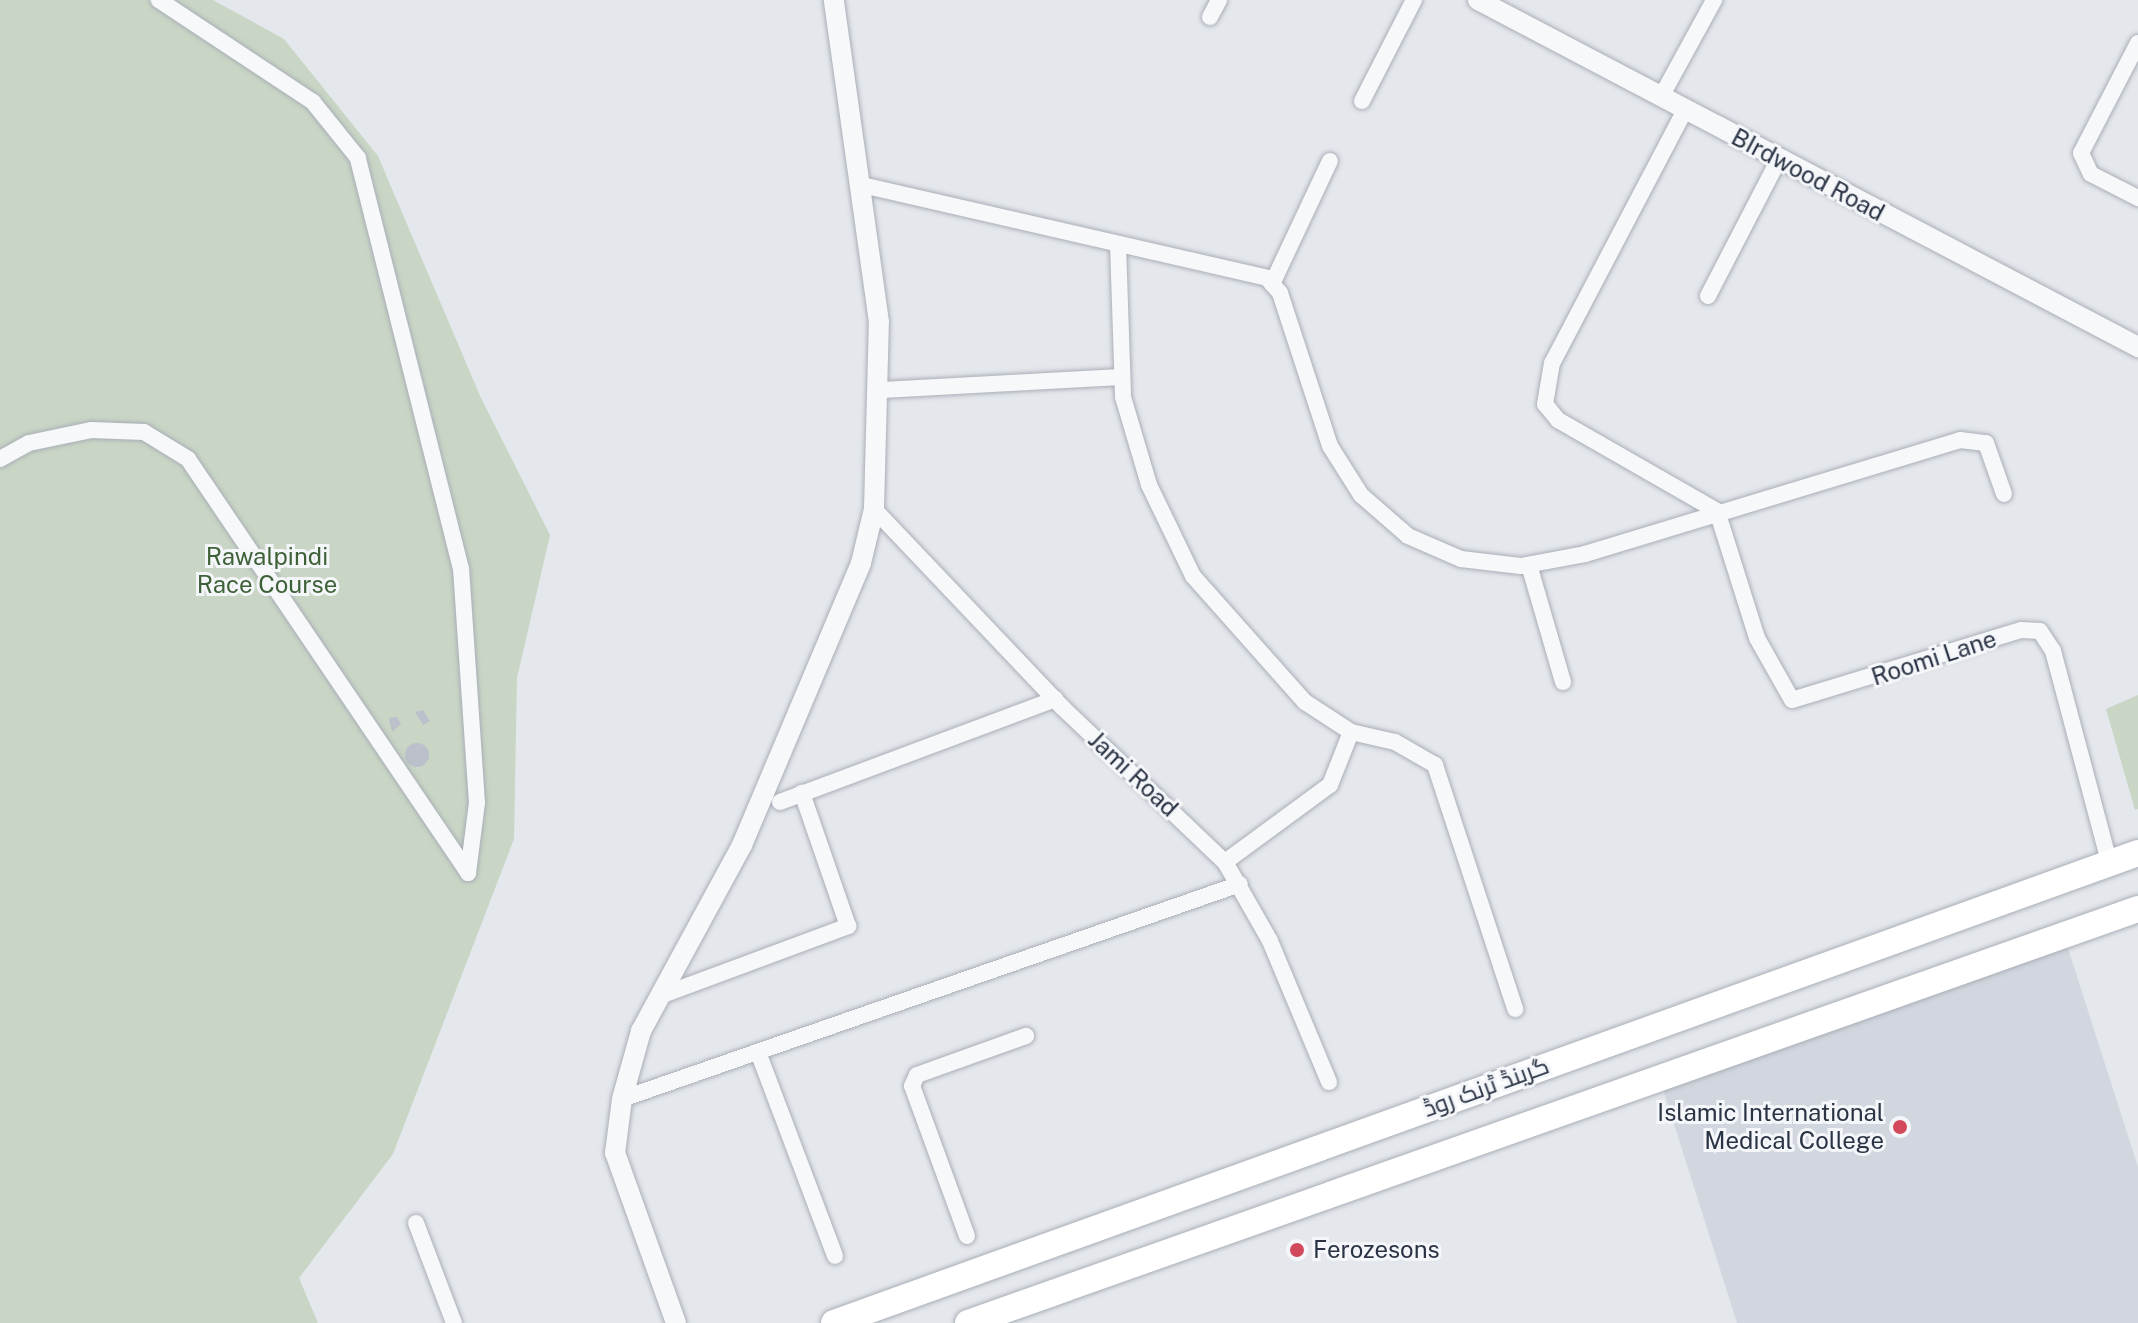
<!DOCTYPE html>
<meta charset="utf-8">
<style>
body{margin:0}
#map{position:relative;width:2138px;height:1323px;overflow:hidden;background:#e4e7ec;font-family:"Public Sans",Cairo,sans-serif}
div>[style]{position:absolute}
.built>*{inset:0;background:#d2d6de}
.green>*{inset:0;background:#c9d6c5}
.building>*{inset:0;background:#bbc0ca}
.round{border-radius:50%}
.roads{filter:drop-shadow(0 0 2px #a9aeb7) drop-shadow(0 0 2px #a9aeb7)}
.minor>*{height:16px;margin:-8px;padding:0 8px;transform-origin:8px;border-radius:8px;background:#f7f8fa}
.tertiary>*{height:20px;margin:-10px;padding:0 10px;transform-origin:10px;border-radius:10px;background:#f7f8fa}
.trunk>*{height:26px;margin:-13px;padding:0 13px;transform-origin:13px;border-radius:13px;background:#fff}
.dots>*{width:22px;height:22px;translate:-50% -50%;box-sizing:border-box;border:4px solid #f4f6f9;border-radius:50%}
span{translate:-50% -50%;white-space:nowrap;text-align:center;line-height:1.15;-webkit-text-stroke:6px #f4f6f9;paint-order:stroke}
.street-label{font-size:24px;color:#2b3445}
.park-label{font-size:24px;color:#3f6138}
.poi-label{font-size:24px;color:#2b3445}
.right{translate:-100% -50%;text-align:right}
.left{translate:0 -50%;text-align:left}
</style>
<div id="map">
<div class="built">
<i style="clip-path:polygon(2066px 942px,2138px 1167px,2138px 1323px,1737px 1323px,1662px 1086px)"></i>
</div>
<div class="green">
<i style="clip-path:polygon(0 0,213px 0,284px 39px,378px 156px,481px 398px,550px 535px,517px 678px,514px 839px,393px 1154px,299px 1278px,318px 1323px,0 1323px)"></i>
<i style="clip-path:polygon(2138px 695px,2138px 809px,2135px 810px,2106px 709px)"></i>
</div>
<div class="building">
<i style="clip-path:polygon(423px 710px,430px 721px,423px 725px,415px 712px)"></i>
<i style="clip-path:polygon(397px 717px,401px 724px,392px 732px,389px 718px)"></i>
<i class="round" style="left:405px;top:743px;width:24px;height:24px"></i>
</div>
<div class="roads">
<div class="minor">
<i style="left:1210px;top:17px;width:19px;rotate:-62deg"></i>
<i style="left:2138px;top:43px;width:124px;rotate:117.4deg"></i>
<i style="left:2081px;top:153px;width:23px;rotate:65deg"></i>
<i style="left:2091px;top:174px;width:53px;rotate:27.1deg"></i>
<i style="left:1661px;top:97px;width:111px;rotate:-61.3deg"></i>
<i style="left:1362px;top:101px;width:114px;rotate:-62.8deg"></i>
<i style="left:1685px;top:110px;width:286px;rotate:117.7deg"></i>
<i style="left:1552px;top:363px;width:42px;rotate:99.7deg"></i>
<i style="left:1545px;top:404px;width:21px;rotate:51deg"></i>
<i style="left:1558px;top:420px;width:183px;rotate:29.8deg"></i>
<i style="left:1717px;top:511px;width:133px;rotate:72.5deg"></i>
<i style="left:1757px;top:638px;width:71px;rotate:60.6deg"></i>
<i style="left:1792px;top:700px;width:239px;rotate:-17deg"></i>
<i style="left:2021px;top:630px;width:19px;rotate:3deg"></i>
<i style="left:2040px;top:631px;width:24px;rotate:57deg"></i>
<i style="left:2053px;top:651px;width:218px;rotate:75.1deg"></i>
<i style="left:862px;top:185px;width:416px;rotate:12.9deg"></i>
<i style="left:1267px;top:278px;width:20px;rotate:49deg"></i>
<i style="left:1280px;top:293px;width:161px;rotate:71.9deg"></i>
<i style="left:1330px;top:446px;width:58px;rotate:57.7deg"></i>
<i style="left:1361px;top:495px;width:62px;rotate:41.1deg"></i>
<i style="left:1408px;top:536px;width:58px;rotate:23.5deg"></i>
<i style="left:1461px;top:559px;width:60px;rotate:6.7deg"></i>
<i style="left:1521px;top:566px;width:65px;rotate:-10.6deg"></i>
<i style="left:1585px;top:554px;width:392px;rotate:-16.9deg"></i>
<i style="left:1960px;top:440px;width:26px;rotate:7deg"></i>
<i style="left:1986px;top:443px;width:54px;rotate:70.6deg"></i>
<i style="left:1118px;top:244px;width:153px;rotate:88.1deg"></i>
<i style="left:1123px;top:397px;width:92px;rotate:73.5deg"></i>
<i style="left:1149px;top:485px;width:101px;rotate:64.2deg"></i>
<i style="left:1193px;top:576px;width:169px;rotate:48.4deg"></i>
<i style="left:1305px;top:702px;width:55px;rotate:33.1deg"></i>
<i style="left:1351px;top:732px;width:45px;rotate:12.8deg"></i>
<i style="left:1395px;top:742px;width:46px;rotate:29.9deg"></i>
<i style="left:1435px;top:765px;width:257px;rotate:71.8deg"></i>
<i style="left:1272px;top:284px;width:136px;rotate:-64.8deg"></i>
<i style="left:1708px;top:296px;width:154px;rotate:-62.6deg"></i>
<i style="left:881px;top:390px;width:241px;rotate:-3.1deg"></i>
<i style="left:0;top:459px;width:33px;rotate:-29deg"></i>
<i style="left:29px;top:443px;width:63px;rotate:-11.8deg"></i>
<i style="left:91px;top:430px;width:53px;rotate:2.2deg"></i>
<i style="left:144px;top:432px;width:52px;rotate:31.5deg"></i>
<i style="left:188px;top:459px;width:500px;rotate:55.9deg"></i>
<i style="left:468px;top:873px;width:71px;rotate:-82.7deg"></i>
<i style="left:477px;top:803px;width:235px;rotate:-93.9deg"></i>
<i style="left:461px;top:569px;width:424px;rotate:-104.1deg"></i>
<i style="left:358px;top:158px;width:72px;rotate:-128.8deg"></i>
<i style="left:313px;top:102px;width:185px;rotate:-146.5deg"></i>
<i style="left:874px;top:509px;width:273px;rotate:46.5deg"></i>
<i style="left:1062px;top:707px;width:225px;rotate:43.6deg"></i>
<i style="left:1225px;top:862px;width:91px;rotate:60.3deg"></i>
<i style="left:1270px;top:941px;width:153px;rotate:67.3deg"></i>
<i style="left:1529px;top:565px;width:122px;rotate:73.8deg"></i>
<i style="left:780px;top:802px;width:294px;rotate:-20.5deg"></i>
<i style="left:1225px;top:862px;width:130px;rotate:-36.3deg"></i>
<i style="left:1330px;top:785px;width:57px;rotate:-68.4deg"></i>
<i style="left:660px;top:996px;width:201px;rotate:-20.4deg"></i>
<i style="left:848px;top:926px;width:141px;rotate:-109.1deg"></i>
<i style="left:758px;top:1052px;width:218px;rotate:69.3deg"></i>
<i style="left:622px;top:1099px;width:654px;rotate:-19.18deg"></i>
<i style="left:416px;top:1223px;width:107px;rotate:69.2deg"></i>
<i style="left:967px;top:1236px;width:160px;rotate:-110.1deg"></i>
<i style="left:912px;top:1086px;width:12px;rotate:-66deg"></i>
<i style="left:917px;top:1075px;width:116px;rotate:-19.7deg"></i>
</div>
<div class="tertiary">
<i style="left:1478px;top:0;width:746px;rotate:27.73deg"></i>
<i style="left:676px;top:1323px;width:181px;rotate:-109.7deg"></i>
<i style="left:615px;top:1153px;width:54px;rotate:-82.6deg"></i>
<i style="left:622px;top:1099px;width:71px;rotate:-74.4deg"></i>
<i style="left:641px;top:1031px;width:212px;rotate:-61.5deg"></i>
<i style="left:742px;top:845px;width:306px;rotate:-67.1deg"></i>
<i style="left:861px;top:563px;width:56px;rotate:-76.5deg"></i>
<i style="left:874px;top:509px;width:187px;rotate:-88.5deg"></i>
<i style="left:879px;top:322px;width:325px;rotate:-98deg"></i>
</div>
<div class="trunk">
<i style="left:834px;top:1323px;width:1386px;rotate:-19.82deg"></i>
<i style="left:968px;top:1323px;width:1241px;rotate:-19.49deg"></i>
</div>
</div>
<div class="dots">
<i style="left:1900px;top:1127px;background:#d1495b"></i>
<i style="left:1297px;top:1250px;background:#d1495b"></i>
</div>
<div class="street-label">
<span style="left:1808px;top:175px;rotate:28deg">BIrdwood Road</span>
<span style="left:1934px;top:658px;rotate:-18deg">Roomi Lane</span>
<span style="left:1133px;top:774px;rotate:43deg">Jami Road</span>
<span style="left:1486px;top:1087px;rotate:-20deg">گرینڈ ٹرنک روڈ</span>
</div>
<div class="park-label">
<span style="left:267px;top:571px">Rawalpindi<br>Race Course</span>
</div>
<div class="poi-label">
<span class="right" style="left:1884px;top:1127px">Islamic International<br>Medical College</span>
<span class="left" style="left:1313px;top:1250px">Ferozesons</span>
</div>
</div>
